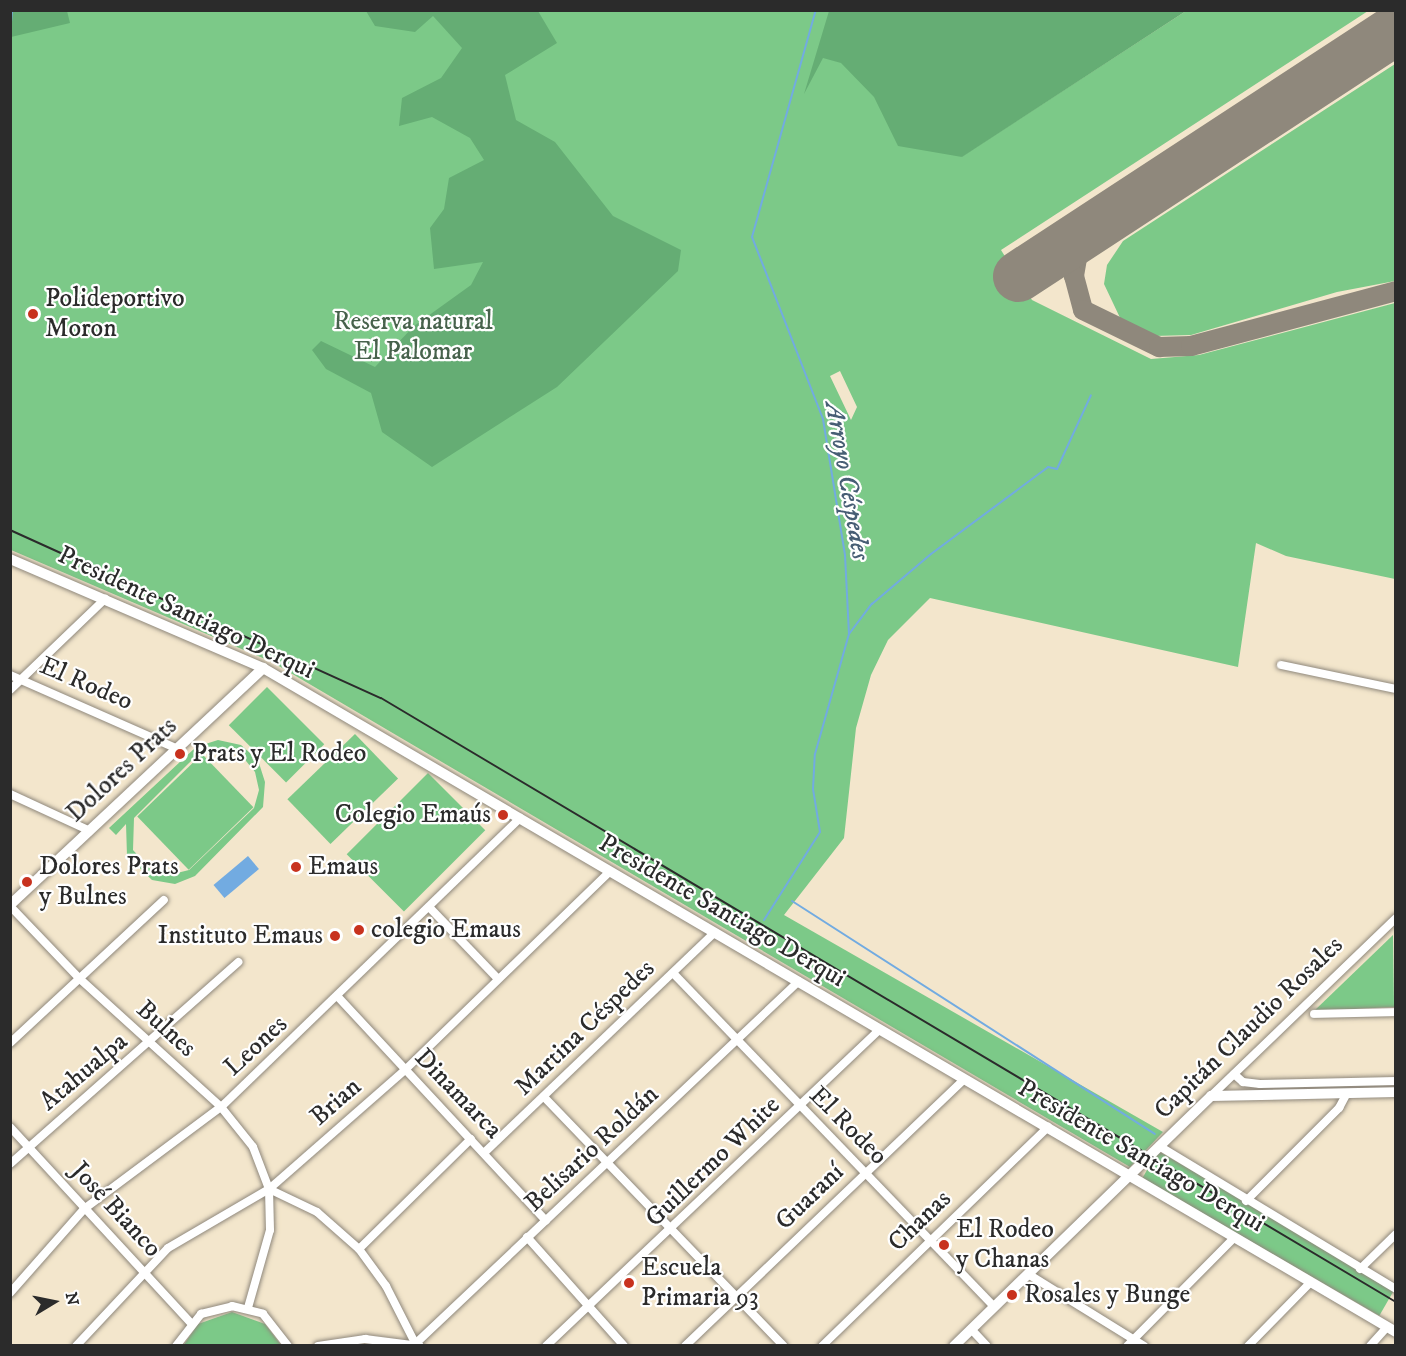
<!DOCTYPE html>
<meta charset="utf-8">
<style>
body{margin:0}
#map{position:relative;width:1406px;height:1356px;overflow:hidden;background:#f3e6cc;font-family:"IM FELL DW Pica",serif}
div>[style]{position:absolute}
.green>*{inset:0;background:#7cc988;transform-origin:0 0}
.forest>*{inset:0;background:#65ad74}
.water>*{inset:0;background:#72abe1;transform-origin:0 0}
.stream>*{height:2px;margin:-1px;padding:0 1px;transform-origin:1px;border-radius:1px;background:#72abe1}
.taxiway>*{height:20px;margin:-10px;padding:0 10px;transform-origin:10px;border-radius:10px;background:#8f887c}
.runway>*{height:51px;margin:-25.5px;padding:0 25.5px;transform-origin:25.5px;border-radius:25.5px;background:#8f887c}
.roads{filter:drop-shadow(0 0 2px #8f887c) drop-shadow(0 0 2px #8f887c)}
.street>*{height:8px;margin:-4px;padding:0 4px;transform-origin:4px;border-radius:4px;background:#fff}
.secondary>*{height:10px;margin:-5px;padding:0 5px;transform-origin:5px;border-radius:5px;background:#fff}
.rail>*{height:2px;margin:-1px;padding:0 1px;transform-origin:1px;border-radius:1px;background:#2b2b2b}
.dots>*{width:16px;height:16px;translate:-50% -50%;box-sizing:border-box;border:3px solid #fff;border-radius:50%}
span{translate:-50% -50%;white-space:nowrap;text-align:center;line-height:1.15;-webkit-text-stroke:4.5px #fff;paint-order:stroke}
.poi-label{font-size:26px;color:#2b2b2b}
.left{translate:0 -50%;text-align:left}
.right{translate:-100% -50%;text-align:right}
.park-label{font-size:26px;color:#47624c}
.street-label{font-size:26px;color:#2b2b2b}
.water-label{font-size:27px;color:#475e74;font-style:italic}
.frame{position:absolute;inset:0;border:12px solid #2b2b2b;pointer-events:none}
.north{position:absolute;left:24px;top:1272px;width:60px;height:60px;-webkit-text-stroke:4px #fff;paint-order:stroke;rotate:80deg;font-size:16px;font-weight:700;line-height:24px;text-align:center;color:#2b2b2b}
.north::after{content:'';display:block;margin:auto;width:21px;height:27px;background:#2b2b2b;clip-path:polygon(50% 0,100% 100%,50% 72%,0 100%)}
</style>
<div id="map">
<div class="green">
<i style="clip-path:polygon(evenodd,10px 11px,1006px 11px,961px 157px,1186px 11px,1368px 11px,1001px 250px,1032px 300px,1151px 359px,1199px 355px,1395px 303px,1395px 579px,1286px 556px,1256px 543px,1238px 667px,930px 598px,888px 640px,871px 675px,856px 728px,844px 838px,784px 915px,1163px 1132px,1130px 1167px,272px 662px,11px 550px,10px 11px,840px 371px,857px 407px,851px 420px,830px 376px,840px 371px)"></i>
<i style="clip-path:polygon(1395px 64px,1395px 281px,1337px 292px,1191px 335px,1154px 336px,1122px 322px,1104px 284px,1107px 265px,1123px 241px)"></i>
<i style="left:267px;top:687px;width:81px;height:54px;rotate:45deg"></i>
<i style="left:355px;top:734px;width:62px;height:94px;rotate:46deg"></i>
<i style="clip-path:polygon(evenodd,218px 740px,241px 745px,258px 760px,265px 782px,263px 807px,195px 876px,175px 884px,152px 880px,127px 856px,126px 824px,116px 835px,109px 828px,196px 747px,218px 740px,223px 749px,242px 756px,255px 772px,259px 790px,254px 808px,189px 870px,169px 875px,152px 871px,133px 850px,134px 818px,200px 752px,223px 749px)"></i>
<i style="left:202px;top:754px;width:74px;height:90px;rotate:46deg"></i>
<i style="left:428px;top:773px;width:81px;height:115px;rotate:45deg"></i>
<i style="clip-path:polygon(1393px 935px,1394px 1007px,1314px 1011px)"></i>
<i style="left:1158px;top:1151px;width:274px;height:32px;rotate:30deg"></i>
<i style="clip-path:polygon(232px 1312px,265px 1324px,281px 1345px,183px 1346px,198px 1324px)"></i>
</div>
<div class="forest">
<i style="clip-path:polygon(11px 10px,67px 11px,70px 23px,11px 37px)"></i>
<i style="clip-path:polygon(366px 11px,538px 11px,557px 43px,505px 75px,516px 120px,555px 142px,613px 216px,681px 250px,678px 271px,557px 387px,432px 467px,382px 432px,371px 393px,326px 369px,312px 350px,321px 341px,375px 367px,414px 326px,471px 285px,483px 262px,434px 269px,430px 228px,444px 209px,449px 178px,484px 160px,470px 138px,432px 117px,399px 126px,402px 98px,441px 78px,462px 48px,433px 16px,415px 32px,375px 26px)"></i>
<i style="clip-path:polygon(829px 11px,829px 10px,1186px 11px,962px 157px,898px 146px,874px 97px,841px 63px,823px 58px,804px 94px)"></i>
</div>
<div class="water">
<i style="left:248px;top:856px;width:17px;height:45px;rotate:50deg"></i>
</div>
<div class="stream">
<i style="left:11px;top:22px;width:12px;rotate:-85deg"></i>
<i style="left:849px;top:634px;width:38px;rotate:-53deg"></i>
<i style="left:872px;top:604px;width:77px;rotate:-40.3deg"></i>
<i style="left:931px;top:554px;width:146px;rotate:-36.6deg"></i>
<i style="left:1048px;top:467px;width:9px;rotate:13deg"></i>
<i style="left:1057px;top:469px;width:81px;rotate:-65.3deg"></i>
<i style="left:792px;top:901px;width:431px;rotate:32.7deg"></i>
<i style="left:764px;top:920px;width:104px;rotate:-57.5deg"></i>
<i style="left:820px;top:832px;width:44px;rotate:-99.2deg"></i>
<i style="left:813px;top:789px;width:35px;rotate:-87deg"></i>
<i style="left:815px;top:754px;width:125px;rotate:-74.2deg"></i>
<i style="left:849px;top:634px;width:79px;rotate:-92.9deg"></i>
<i style="left:845px;top:555px;width:138px;rotate:-99.2deg"></i>
<i style="left:823px;top:419px;width:195px;rotate:-111.3deg"></i>
<i style="left:752px;top:237px;width:236px;rotate:-74.3deg"></i>
</div>
<div class="taxiway">
<i style="left:1081px;top:235px;width:42px;rotate:99.7deg"></i>
<i style="left:1074px;top:276px;width:35px;rotate:75deg"></i>
<i style="left:1083px;top:310px;width:85px;rotate:26deg"></i>
<i style="left:1159px;top:347px;width:32px;rotate:-2deg"></i>
<i style="left:1191px;top:346px;width:212px;rotate:-15deg"></i>
</div>
<div class="runway">
<i style="left:1018px;top:276px;width:452px;rotate:-33.2deg"></i>
</div>
<div class="roads">
<div class="street">
<i style="left:1281px;top:665px;width:117px;rotate:11.8deg"></i>
<i style="left:10px;top:675px;width:184px;rotate:23.8deg"></i>
<i style="left:10px;top:690px;width:132px;rotate:-43.8deg"></i>
<i style="left:10px;top:794px;width:88px;rotate:24.8deg"></i>
<i style="left:10px;top:906px;width:101px;rotate:46.2deg"></i>
<i style="left:80px;top:979px;width:190px;rotate:42.2deg"></i>
<i style="left:221px;top:1107px;width:51px;rotate:51.3deg"></i>
<i style="left:253px;top:1147px;width:45px;rotate:69.1deg"></i>
<i style="left:269px;top:1189px;width:41px;rotate:88.6deg"></i>
<i style="left:270px;top:1230px;width:81px;rotate:105.8deg"></i>
<i style="left:430px;top:908px;width:98px;rotate:46.2deg"></i>
<i style="left:673px;top:973px;width:463px;rotate:46.1deg"></i>
<i style="left:339px;top:998px;width:304px;rotate:47.1deg"></i>
<i style="left:1314px;top:1014px;width:82px;rotate:-1.4deg"></i>
<i style="left:10px;top:1043px;width:210px;rotate:-42.9deg"></i>
<i style="left:1234px;top:1074px;width:12px;rotate:42deg"></i>
<i style="left:1243px;top:1082px;width:17px;rotate:7deg"></i>
<i style="left:1260px;top:1084px;width:136px;rotate:-1.3deg"></i>
<i style="left:1211px;top:1096px;width:257px;rotate:-43.9deg"></i>
<i style="left:545px;top:1098px;width:344px;rotate:46.1deg"></i>
<i style="left:10px;top:1127px;width:265px;rotate:47.3deg"></i>
<i style="left:1159px;top:1146px;width:277px;rotate:31.1deg"></i>
<i style="left:485px;top:1152px;width:317px;rotate:-43.7deg"></i>
<i style="left:10px;top:1164px;width:305px;rotate:-41.5deg"></i>
<i style="left:269px;top:1189px;width:53px;rotate:25.6deg"></i>
<i style="left:317px;top:1212px;width:56px;rotate:41.4deg"></i>
<i style="left:359px;top:1249px;width:46px;rotate:53.9deg"></i>
<i style="left:386px;top:1286px;width:64px;rotate:63deg"></i>
<i style="left:1246px;top:1201px;width:132px;rotate:-45deg"></i>
<i style="left:1339px;top:1108px;width:15px;rotate:-62deg"></i>
<i style="left:527px;top:1237px;width:146px;rotate:48.3deg"></i>
<i style="left:359px;top:1249px;width:157px;rotate:-44.5deg"></i>
<i style="left:1360px;top:1269px;width:50px;rotate:-44.2deg"></i>
<i style="left:1028px;top:1274px;width:137px;rotate:31.8deg"></i>
<i style="left:10px;top:1293px;width:112px;rotate:-48.6deg"></i>
<i style="left:84px;top:1209px;width:171px;rotate:-36.7deg"></i>
<i style="left:221px;top:1107px;width:416px;rotate:-44deg"></i>
<i style="left:971px;top:1329px;width:23px;rotate:47deg"></i>
<i style="left:76px;top:1346px;width:134px;rotate:-46.8deg"></i>
<i style="left:168px;top:1248px;width:117px;rotate:-30.3deg"></i>
<i style="left:269px;top:1189px;width:182px;rotate:-41.2deg"></i>
<i style="left:406px;top:1069px;width:284px;rotate:-44.1deg"></i>
<i style="left:176px;top:1346px;width:41px;rotate:-52deg"></i>
<i style="left:201px;top:1314px;width:32px;rotate:-14deg"></i>
<i style="left:232px;top:1306px;width:32px;rotate:14deg"></i>
<i style="left:263px;top:1314px;width:41px;rotate:52deg"></i>
<i style="left:318px;top:1346px;width:48px;rotate:-8.5deg"></i>
<i style="left:365px;top:1339px;width:55px;rotate:7.3deg"></i>
<i style="left:413px;top:1346px;width:531px;rotate:-43.4deg"></i>
<i style="left:546px;top:1346px;width:459px;rotate:-43.5deg"></i>
<i style="left:685px;top:1346px;width:386px;rotate:-43.7deg"></i>
<i style="left:822px;top:1346px;width:315px;rotate:-44.1deg"></i>
<i style="left:1127px;top:1346px;width:153px;rotate:-45.3deg"></i>
<i style="left:1248px;top:1346px;width:90px;rotate:-45.5deg"></i>
<i style="left:1370px;top:1346px;width:25px;rotate:-48deg"></i>
</div>
<div class="secondary">
<i style="left:10px;top:559px;width:275px;rotate:23.3deg"></i>
<i style="left:263px;top:668px;width:1313px;rotate:30.37deg"></i>
<i style="left:10px;top:905px;width:347px;rotate:-43.1deg"></i>
<i style="left:954px;top:1346px;width:359px;rotate:-44.2deg"></i>
<i style="left:1211px;top:1096px;width:185px;rotate:-1.2deg"></i>
</div>
</div>
<div class="rail">
<i style="left:10px;top:530px;width:407px;rotate:24.4deg"></i>
<i style="left:381px;top:698px;width:1181px;rotate:30.76deg"></i>
</div>
<div class="dots">
<i style="left:33px;top:314px;background:#c8321e"></i>
<i style="left:180px;top:754px;background:#c8321e"></i>
<i style="left:503px;top:815px;background:#c8321e"></i>
<i style="left:296px;top:867px;background:#c8321e"></i>
<i style="left:27px;top:882px;background:#c8321e"></i>
<i style="left:359px;top:930px;background:#c8321e"></i>
<i style="left:335px;top:936px;background:#c8321e"></i>
<i style="left:944px;top:1245px;background:#c8321e"></i>
<i style="left:629px;top:1283px;background:#c8321e"></i>
<i style="left:1012px;top:1295px;background:#c8321e"></i>
</div>
<div class="poi-label">
<span class="left" style="left:45px;top:314px">Polideportivo<br>Moron</span>
<span class="left" style="left:192px;top:754px">Prats y El Rodeo</span>
<span class="right" style="left:491px;top:815px">Colegio Emaús</span>
<span class="left" style="left:39px;top:882px">Dolores Prats<br>y Bulnes</span>
<span class="left" style="left:308px;top:867px">Emaus</span>
<span class="left" style="left:371px;top:930px">colegio Emaus</span>
<span class="right" style="left:323px;top:936px">Instituto Emaus</span>
<span class="left" style="left:956px;top:1245px">El Rodeo<br>y Chanas</span>
<span class="left" style="left:641px;top:1283px">Escuela<br>Primaria 93</span>
<span class="left" style="left:1024px;top:1295px">Rosales y Bunge</span>
</div>
<div class="park-label">
<span style="left:413px;top:337px">Reserva natural<br>El Palomar</span>
</div>
<div class="street-label">
<span style="left:186px;top:613px;rotate:25deg">Presidente Santiago Derqui</span>
<span style="left:86px;top:684px;rotate:23deg">El Rodeo</span>
<span style="left:122px;top:770px;rotate:-43deg">Dolores Prats</span>
<span style="left:722px;top:911px;rotate:30deg">Presidente Santiago Derqui</span>
<span style="left:585px;top:1028px;rotate:-44deg">Martina Céspedes</span>
<span style="left:1249px;top:1028px;rotate:-44deg">Capitán Claudio Rosales</span>
<span style="left:166px;top:1029px;rotate:42deg">Bulnes</span>
<span style="left:256px;top:1046px;rotate:-43deg">Leones</span>
<span style="left:84px;top:1072px;rotate:-40deg">Atahualpa</span>
<span style="left:458px;top:1094px;rotate:46deg">Dinamarca</span>
<span style="left:336px;top:1102px;rotate:-41deg">Brian</span>
<span style="left:848px;top:1126px;rotate:45deg">El Rodeo</span>
<span style="left:592px;top:1149px;rotate:-43deg">Belisario Roldán</span>
<span style="left:1141px;top:1156px;rotate:30deg">Presidente Santiago Derqui</span>
<span style="left:713px;top:1162px;rotate:-44deg">Guillermo White</span>
<span style="left:810px;top:1197px;rotate:-44deg">Guaraní</span>
<span style="left:116px;top:1210px;rotate:47deg">José Bianco</span>
<span style="left:920px;top:1221px;rotate:-44deg">Chanas</span>
</div>
<div class="water-label">
<span style="left:847px;top:481px;rotate:80deg">Arroyo Céspedes</span>
</div>
<div class="frame"></div>
<div class="north">N</div>
</div>
